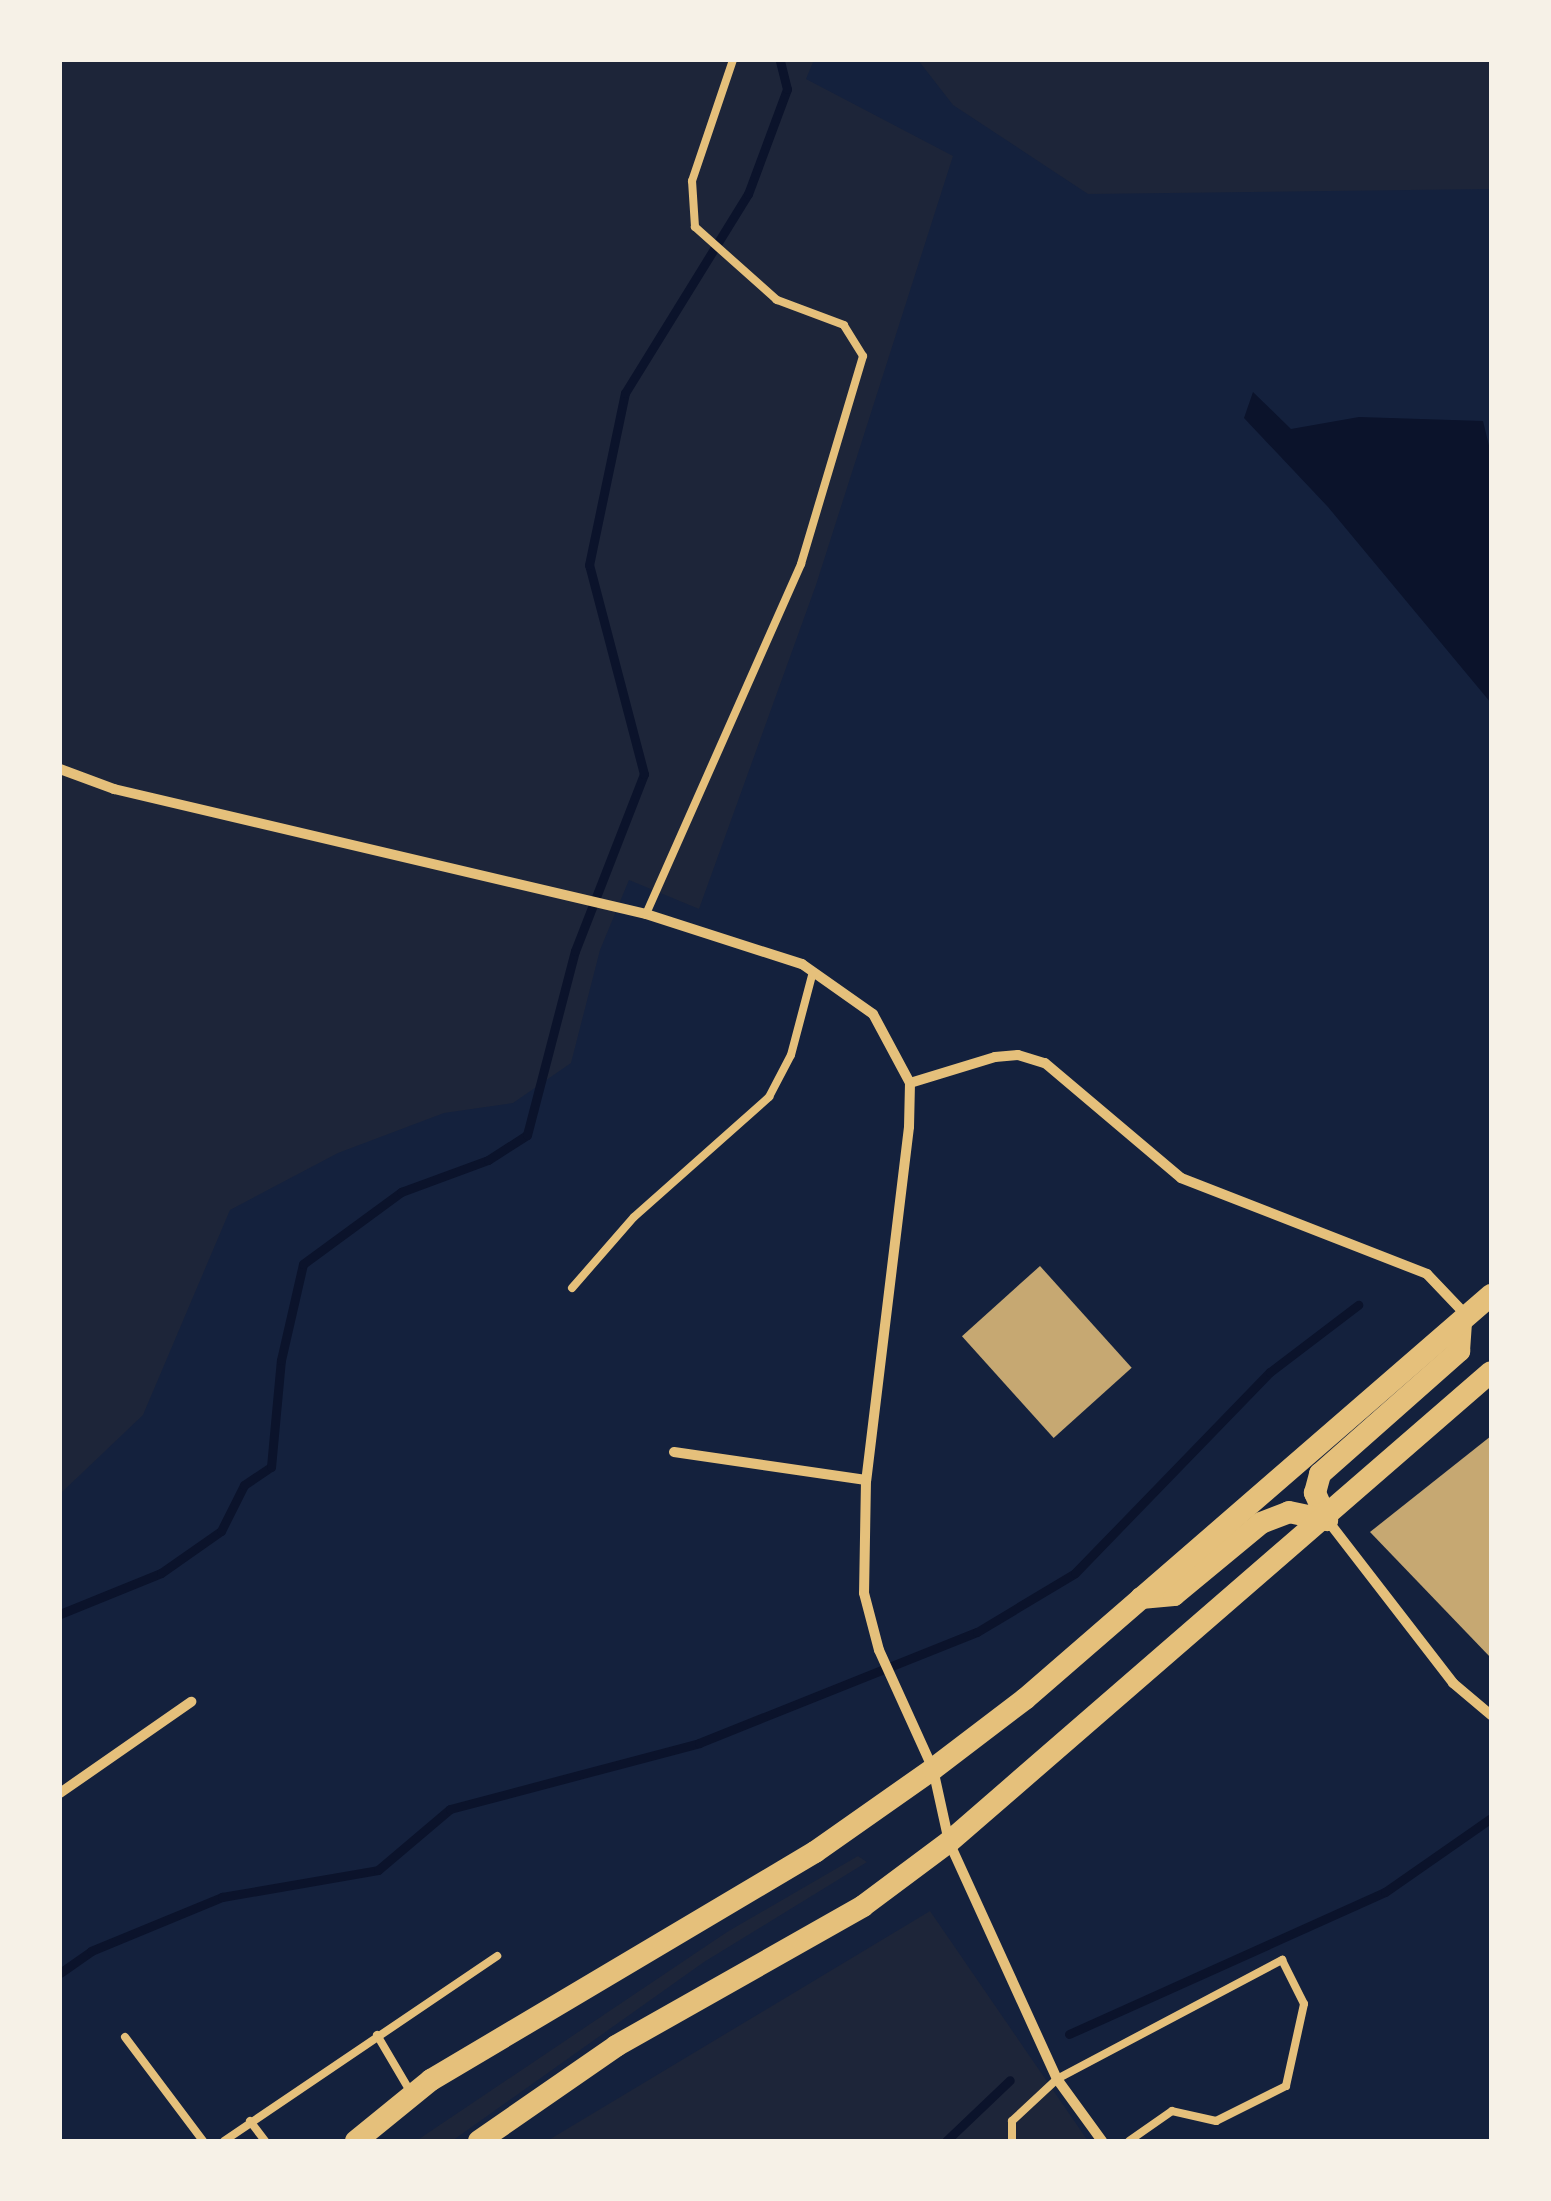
<!DOCTYPE html>
<style>
body{margin:0}
#map{position:relative;width:1551px;height:2201px;overflow:hidden;background:#14213d;font-family:Inter,sans-serif}
div>[style]{position:absolute}
.green>*{inset:0;background:#1d2539}
.water>*{inset:0;background:#0b132b}
.stream>*{height:9px;margin:-4.5px;padding:0 4.5px;transform-origin:4.5px;border-radius:4.5px;background:#0b132b}
.building>*{inset:0;background:#c6a872;transform-origin:0 0}
.service>*{height:8px;margin:-4px;padding:0 4px;transform-origin:4px;border-radius:4px;background:#e5c07b}
.minor>*{height:10px;margin:-5px;padding:0 5px;transform-origin:5px;border-radius:5px;background:#e5c07b}
.trunk>*{height:22px;margin:-11px;padding:0 11px;transform-origin:11px;border-radius:11px;background:#e5c07b}
span{translate:-50% -50%;white-space:nowrap;text-align:center;line-height:1.15;-webkit-text-stroke:10px #f6f1e7;paint-order:stroke}
.frame{position:absolute;inset:0;border:62px solid #f6f1e7;pointer-events:none}
</style>
<div id="map">
<div class="green">
<i style="clip-path:polygon(60px 60px,814px 60px,806px 79px,953px 156px,816px 585px,699px 909px,629px 880px,600px 950px,571px 1063px,513px 1103px,444px 1113px,338px 1153px,230px 1210px,143px 1415px,60px 1494px)"></i>
<i style="clip-path:polygon(918px 60px,1491px 60px,1491px 189px,1088px 194px,953px 105px)"></i>
<i style="clip-path:polygon(858px 1856px,867px 1862px,704px 1962px,452px 2141px,416px 2141px,727px 1932px)"></i>
<i style="clip-path:polygon(930px 1911px,1088px 2141px,547px 2141px)"></i>
</div>
<div class="water">
<i style="clip-path:polygon(1253px 392px,1291px 429px,1359px 417px,1483px 421px,1491px 454px,1491px 703px,1328px 507px,1244px 418px)"></i>
</div>
<div class="stream">
<i style="left:60px;top:1614px;width:109px;rotate:-22.1deg"></i>
<i style="left:161px;top:1573px;width:73px;rotate:-35deg"></i>
<i style="left:221px;top:1531px;width:51px;rotate:-63.4deg"></i>
<i style="left:244px;top:1485px;width:32px;rotate:-34deg"></i>
<i style="left:271px;top:1467px;width:107px;rotate:-84.7deg"></i>
<i style="left:281px;top:1360px;width:98px;rotate:-77.1deg"></i>
<i style="left:303px;top:1264px;width:122px;rotate:-36.3deg"></i>
<i style="left:401px;top:1192px;width:93px;rotate:-20.2deg"></i>
<i style="left:488px;top:1160px;width:46px;rotate:-32.7deg"></i>
<i style="left:527px;top:1135px;width:190px;rotate:-75.4deg"></i>
<i style="left:575px;top:951px;width:190px;rotate:-68.7deg"></i>
<i style="left:644px;top:774px;width:216px;rotate:-104.7deg"></i>
<i style="left:589px;top:565px;width:176px;rotate:-78.2deg"></i>
<i style="left:625px;top:393px;width:234px;rotate:-58.3deg"></i>
<i style="left:748px;top:194px;width:112px;rotate:-69.6deg"></i>
<i style="left:787px;top:89px;width:30px;rotate:-104deg"></i>
<i style="left:60px;top:1973px;width:38px;rotate:-35deg"></i>
<i style="left:91px;top:1951px;width:142px;rotate:-22.4deg"></i>
<i style="left:222px;top:1897px;width:158px;rotate:-9.8deg"></i>
<i style="left:378px;top:1870px;width:94px;rotate:-40.3deg"></i>
<i style="left:450px;top:1809px;width:258px;rotate:-14.8deg"></i>
<i style="left:699px;top:1743px;width:299px;rotate:-21.8deg"></i>
<i style="left:977px;top:1632px;width:114px;rotate:-31deg"></i>
<i style="left:1075px;top:1573px;width:280px;rotate:-45.9deg"></i>
<i style="left:1270px;top:1372px;width:111px;rotate:-37.3deg"></i>
<i style="left:1069px;top:2034px;width:346px;rotate:-24.2deg"></i>
<i style="left:1385px;top:1892px;width:129px;rotate:-34.9deg"></i>
<i style="left:946px;top:2141px;width:88px;rotate:-43.6deg"></i>
</div>
<div class="building">
<i style="left:1040px;top:1266px;width:137px;height:105px;rotate:48deg"></i>
<i style="clip-path:polygon(1491px 1436px,1491px 1658px,1370px 1532px)"></i>
</div>
<div class="service">
<i style="left:646px;top:914px;width:383px;rotate:-66.1deg"></i>
<i style="left:801px;top:564px;width:217px;rotate:-73.4deg"></i>
<i style="left:863px;top:356px;width:36px;rotate:-122deg"></i>
<i style="left:844px;top:325px;width:72px;rotate:-159.5deg"></i>
<i style="left:777px;top:300px;width:110px;rotate:-138.3deg"></i>
<i style="left:695px;top:227px;width:46px;rotate:-93.7deg"></i>
<i style="left:692px;top:181px;width:128px;rotate:-71.3deg"></i>
<i style="left:572px;top:1288px;width:94px;rotate:-48.9deg"></i>
<i style="left:634px;top:1217px;width:181px;rotate:-41.6deg"></i>
<i style="left:769px;top:1097px;width:47px;rotate:-62.4deg"></i>
<i style="left:791px;top:1055px;width:86px;rotate:-75.2deg"></i>
<i style="left:377px;top:2035px;width:65px;rotate:59.5deg"></i>
<i style="left:125px;top:2037px;width:130px;rotate:53.1deg"></i>
<i style="left:250px;top:2121px;width:25px;rotate:53deg"></i>
<i style="left:224px;top:2141px;width:330px;rotate:-34.1deg"></i>
<i style="left:1012px;top:2141px;width:20px;rotate:-90deg"></i>
<i style="left:1012px;top:2121px;width:62px;rotate:-43deg"></i>
<i style="left:1057px;top:2079px;width:255px;rotate:-27.9deg"></i>
<i style="left:1282px;top:1960px;width:49px;rotate:63.4deg"></i>
<i style="left:1304px;top:2004px;width:84px;rotate:102.4deg"></i>
<i style="left:1286px;top:2086px;width:78px;rotate:153.4deg"></i>
<i style="left:1216px;top:2121px;width:45px;rotate:-167.2deg"></i>
<i style="left:1172px;top:2111px;width:52px;rotate:145.1deg"></i>
</div>
<div class="minor">
<i style="left:60px;top:769px;width:58px;rotate:20.3deg"></i>
<i style="left:114px;top:789px;width:546px;rotate:13.22deg"></i>
<i style="left:646px;top:914px;width:164px;rotate:17.8deg"></i>
<i style="left:802px;top:964px;width:87px;rotate:35.2deg"></i>
<i style="left:873px;top:1014px;width:78px;rotate:61.8deg"></i>
<i style="left:910px;top:1083px;width:44px;rotate:91.3deg"></i>
<i style="left:909px;top:1127px;width:356px;rotate:96.9deg"></i>
<i style="left:866px;top:1480px;width:113px;rotate:91deg"></i>
<i style="left:864px;top:1593px;width:59px;rotate:75.3deg"></i>
<i style="left:879px;top:1650px;width:131px;rotate:65.6deg"></i>
<i style="left:933px;top:1769px;width:75px;rotate:77.6deg"></i>
<i style="left:949px;top:1842px;width:260px;rotate:65.5deg"></i>
<i style="left:1057px;top:2079px;width:77px;rotate:54deg"></i>
<i style="left:910px;top:1083px;width:89px;rotate:-17deg"></i>
<i style="left:995px;top:1057px;width:23px;rotate:-5deg"></i>
<i style="left:1018px;top:1055px;width:28px;rotate:17deg"></i>
<i style="left:1045px;top:1063px;width:178px;rotate:40.2deg"></i>
<i style="left:1181px;top:1178px;width:264px;rotate:21.3deg"></i>
<i style="left:1427px;top:1274px;width:58px;rotate:46.4deg"></i>
<i style="left:674px;top:1452px;width:194px;rotate:8.3deg"></i>
<i style="left:1328px;top:1521px;width:205px;rotate:52.3deg"></i>
<i style="left:1453px;top:1683px;width:50px;rotate:40.1deg"></i>
<i style="left:60px;top:1793px;width:160px;rotate:-34.8deg"></i>
</div>
<div class="trunk">
<i style="left:1327px;top:1520px;width:30px;rotate:-114deg"></i>
<i style="left:1315px;top:1493px;width:20px;rotate:-75deg"></i>
<i style="left:1320px;top:1474px;width:186px;rotate:-41.5deg"></i>
<i style="left:1459px;top:1351px;width:28px;rotate:-86deg"></i>
<i style="left:1141px;top:1598px;width:33px;rotate:-5deg"></i>
<i style="left:1174px;top:1595px;width:113px;rotate:-39.6deg"></i>
<i style="left:1261px;top:1523px;width:30px;rotate:-21deg"></i>
<i style="left:1289px;top:1512px;width:39px;rotate:12deg"></i>
<i style="left:356px;top:2141px;width:97px;rotate:-39.1deg"></i>
<i style="left:431px;top:2080px;width:447px;rotate:-30.7deg"></i>
<i style="left:815px;top:1852px;width:144px;rotate:-35.1deg"></i>
<i style="left:933px;top:1769px;width:116px;rotate:-37.3deg"></i>
<i style="left:1025px;top:1699px;width:617px;rotate:-40.92deg"></i>
<i style="left:479px;top:2141px;width:167px;rotate:-34.7deg"></i>
<i style="left:616px;top:2046px;width:284px;rotate:-29.5deg"></i>
<i style="left:863px;top:1906px;width:107px;rotate:-36.7deg"></i>
<i style="left:949px;top:1842px;width:717px;rotate:-40.93deg"></i>
</div>
<div class="frame"></div>
</div>
